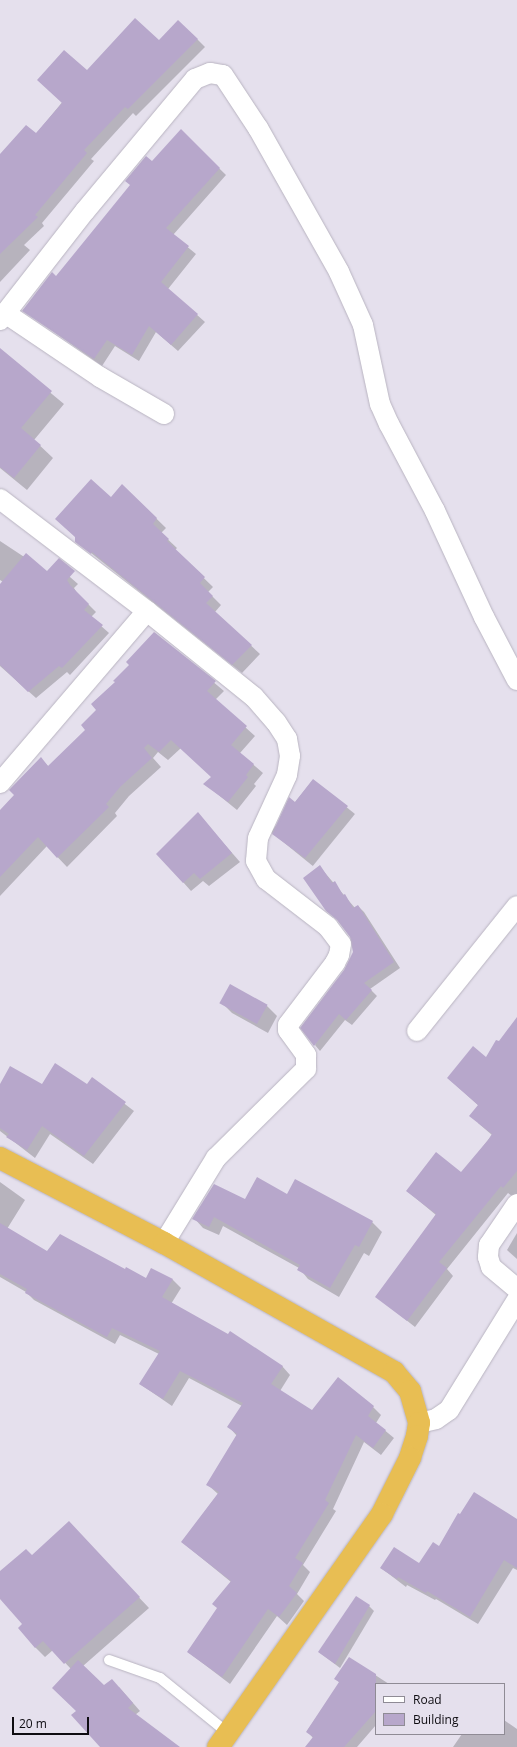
<!DOCTYPE html>
<style>
body{margin:0}
#map{position:relative;width:517px;height:1747px;overflow:hidden;background:#e5e0ed;font-family:"Open Sans",sans-serif}
div>[style]{position:absolute}
[style*='--x']{left:calc(var(--x)*1px);top:calc(var(--y)*1px);width:calc(var(--w)*1px);rotate:calc(var(--a)*1deg)}
.shadow>*{inset:0;background:#0003;transform-origin:0 0}
.building>*{inset:0;background:#b7a7cb;transform-origin:0 0}
.roads{filter:drop-shadow(0 0 1px #b9b4c1) drop-shadow(0 0 1px #b9b4c1)}
.service>*{height:10px;margin:-5px;padding:0 5px;transform-origin:5px;border-radius:5px;background:#fff}
.minor>*{height:20px;margin:-10px;padding:0 10px;transform-origin:10px;border-radius:10px;background:#fff}
.trunk>*{height:22px;margin:-11px;padding:0 11px;transform-origin:11px;border-radius:11px;background:#e8be53}
span{translate:-50% -50%;white-space:nowrap;text-align:center;line-height:1.15;-webkit-text-stroke:3px #e5e0ed;paint-order:stroke}
.legend{position:absolute;left:375px;top:1683px;width:130px;height:52px;box-sizing:border-box;background:#e5e0ed;border:1px solid #8f8b95;margin:0;padding:5px 7px;list-style:none;font-size:12px;color:#0e0c11}
.legend li{display:flex;align-items:center;gap:8px;height:20px}
.legend b{width:20px;border:1px solid #8f8b95}
.scale{position:absolute;left:12px;top:1717px;width:77px;height:18px;box-sizing:border-box;border:2px solid #0e0c11;border-top:0;padding-left:5px;font-size:12px;line-height:14px;white-space:nowrap;color:#0e0c11;-webkit-text-stroke:3px #e5e0ed;paint-order:stroke}
</style>
<div id="map">
<div class="shadow">
<div style="clip-path:polygon(197px 39px,205px 47px,136px 116px,133px 113px,91px 159px,94px 161px,42px 223px,44px 226px,24px 245px,30px 250px,0 282px,0 155px,36px 134px,87px 72px,159px 41px)"></div>
<div style="clip-path:polygon(181px 131px,226px 175px,173px 235px,196px 254px,168px 289px,205px 322px,178px 351px,156px 332px,139px 361px,115px 346px,102px 366px,23px 310px,56px 277px)"></div>
<div style="clip-path:polygon(0 351px,64px 404px,34px 440px,53px 458px,27px 490px,0 468px)"></div>
<div style="clip-path:polygon(122px 485px,166px 528px,161px 533px,177px 548px,175px 550px,213px 587px,208px 592px,221px 605px,215px 612px,260px 654px,242px 673px,76px 541px)"></div>
<div style="clip-path:polygon(0 541px,47px 572px,53px 566px,70px 577px,78px 584px,74px 588px,77px 593px,96px 612px,91px 617px,109px 633px,70px 675px,67px 672px,36px 698px,0 666px,0 604px,3px 582px,0 580px)"></div>
<div style="clip-path:polygon(155px 633px,224px 691px,215px 700px,255px 736px,240px 753px,263px 773px,254px 784px,256px 786px,237px 810px,205px 784px,213px 777px,181px 748px,168px 760px,158px 752px,153px 758px,161px 767px,129px 796px,115px 813px,117px 816px,67px 867px,47px 846px,0 896px,0 811px,15px 795px,10px 790px,41px 759px,49px 767px,87px 730px,117px 682px)"></div>
<div style="left:313px;top:780px;width:54px;height:67px;rotate:39deg"></div>
<div style="clip-path:polygon(198px 814px,240px 862px,209px 886px,203px 881px,191px 891px,158px 854px)"></div>
<div style="clip-path:polygon(320px 867px,355px 908px,358px 906px,364px 912px,400px 968px,370px 989px,377px 996px,352px 1025px,345px 1020px,320px 1051px,315px 1045px,355px 952px,351px 937px)"></div>
<div style="clip-path:polygon(222px 1003px,267px 1006px,277px 1016px,268px 1033px,232px 1013px)"></div>
<div style="clip-path:polygon(517px 1026px,517px 1200px,508px 1193px,447px 1269px,453px 1276px,415px 1327px,377px 1297px,436px 1215px,407px 1191px,462px 1173px,492px 1135px,478px 1123px,479px 1106px,448px 1078px,486px 1058px)"></div>
<div style="clip-path:polygon(92px 1079px,134px 1111px,93px 1164px,50px 1134px,35px 1158px,0 1131px,0 1086px,87px 1085px)"></div>
<div style="clip-path:polygon(0 1182px,25px 1200px,7px 1229px,47px 1252px,125px 1271px,146px 1279px,151px 1269px,173px 1280px,181px 1288px,171px 1304px,282px 1366px,290px 1375px,280px 1391px,312px 1412px,373px 1407px,381px 1415px,376px 1423px,394px 1438px,381px 1455px,364px 1442px,333px 1509px,336px 1511px,303px 1565px,310px 1572px,297px 1594px,304px 1601px,287px 1625px,277px 1616px,230px 1684px,188px 1652px,218px 1608px,231px 1582px,182px 1542px,218px 1494px,208px 1485px,237px 1436px,229px 1427px,242px 1406px,189px 1378px,172px 1406px,140px 1384px,159px 1354px,120px 1335px,115px 1344px,34px 1300px,26px 1292px,0 1277px)"></div>
<div style="clip-path:polygon(288px 1195px,372px 1222px,382px 1232px,369px 1256px,364px 1253px,339px 1297px,308px 1279px,299px 1268px,223px 1226px,219px 1235px,203px 1228px,194px 1218px,246px 1201px)"></div>
<div style="clip-path:polygon(517px 1233px,517px 1259px,507px 1250px)"></div>
<div style="clip-path:polygon(460px 1516px,517px 1520px,517px 1570px,513px 1568px,478px 1624px,436px 1599px,435px 1600px,407px 1585px,406px 1587px,381px 1568px,420px 1565px,440px 1547px)"></div>
<div style="clip-path:polygon(78px 1533px,149px 1608px,83px 1666px,104px 1687px,119px 1687px,140px 1711px,135px 1715px,178px 1747px,101px 1747px,77px 1711px,71px 1669px,53px 1650px,45px 1657px,35px 1647px,24px 1624px,0 1597px,0 1573px)"></div>
<div style="clip-path:polygon(369px 1606px,374px 1611px,340px 1668px,319px 1652px)"></div>
<div style="clip-path:polygon(349px 1658px,389px 1684px,376px 1684px,376px 1725px,357px 1747px,306px 1747px,313px 1738px,307px 1731px,340px 1683px,336px 1679px)"></div>
<div style="clip-path:polygon(504px 1720px,517px 1729px,517px 1747px,453px 1747px,462px 1734px,504px 1734px)"></div>
</div>
<div class="building">
<div style="clip-path:polygon(135px 18px,159px 40px,178px 20px,198px 39px,128px 109px,125px 107px,84px 150px,87px 153px,35px 215px,38px 217px,0 254px,0 154px,26px 125px,36px 133px,62px 103px,37px 80px,64px 50px,87px 70px)"></div>
<div style="clip-path:polygon(181px 129px,220px 168px,166px 228px,189px 246px,161px 282px,198px 314px,171px 345px,149px 326px,132px 355px,107px 340px,94px 359px,22px 311px,52px 272px,56px 276px,130px 185px,125px 181px,146px 156px,152px 161px)"></div>
<div style="clip-path:polygon(0 348px,52px 391px,21px 428px,41px 445px,14px 478px,0 467px)"></div>
<div style="clip-path:polygon(91px 479px,111px 497px,122px 484px,157px 518px,153px 524px,169px 539px,167px 541px,205px 577px,200px 583px,213px 596px,206px 603px,252px 645px,232px 665px,92px 552px,91px 554px,75px 542px,75px 537px,55px 519px)"></div>
<div style="clip-path:polygon(26px 553px,47px 571px,59px 558px,75px 571px,67px 580px,70px 585px,89px 604px,84px 610px,103px 625px,62px 668px,59px 666px,28px 692px,0 665px,0 584px)"></div>
<div style="clip-path:polygon(154px 632px,216px 681px,207px 691px,247px 726px,231px 745px,254px 764px,246px 775px,248px 777px,228px 802px,203px 784px,211px 777px,171px 740px,159px 752px,148px 744px,144px 748px,152px 758px,120px 787px,106px 804px,109px 807px,57px 858px,38px 837px,0 877px,0 810px,14px 795px,9px 790px,41px 757px,48px 766px,85px 730px,81px 725px,96px 710px,91px 704px,115px 682px,113px 681px,129px 665px,126px 662px)"></div>
<div style="clip-path:polygon(313px 779px,348px 806px,305px 858px,272px 834px,289px 797px,295px 802px)"></div>
<div style="clip-path:polygon(198px 812px,232px 853px,200px 879px,194px 873px,183px 883px,156px 854px)"></div>
<div style="clip-path:polygon(320px 865px,332px 883px,335px 881px,343px 895px,345px 894px,353px 908px,358px 905px,394px 962px,364px 983px,372px 990px,346px 1020px,339px 1014px,314px 1046px,300px 1028px,344px 970px,353px 952px,350px 937px,337px 920px,326px 911px,303px 878px)"></div>
<div style="left:230px;top:984px;width:43px;height:22px;rotate:29deg"></div>
<div style="clip-path:polygon(517px 1017px,517px 1171px,503px 1188px,501px 1186px,439px 1262px,447px 1268px,407px 1321px,375px 1297px,436px 1214px,406px 1191px,436px 1152px,461px 1172px,488px 1140px,492px 1134px,469px 1116px,478px 1105px,447px 1078px,473px 1046px,486px 1057px,496px 1040px,499px 1041px)"></div>
<div style="clip-path:polygon(55px 1063px,87px 1084px,92px 1077px,126px 1102px,84px 1156px,42px 1126px,27px 1150px,6px 1137px,9px 1134px,0 1128px,0 1084px,10px 1066px,42px 1084px)"></div>
<div style="clip-path:polygon(257px 1177px,287px 1194px,295px 1179px,373px 1221px,359px 1247px,355px 1245px,330px 1288px,297px 1270px,300px 1265px,214px 1217px,209px 1227px,192px 1219px,214px 1184px,245px 1199px)"></div>
<div style="clip-path:polygon(0 1223px,47px 1251px,60px 1234px,125px 1269px,126px 1267px,146px 1278px,151px 1268px,173px 1279px,162px 1297px,228px 1334px,230px 1331px,283px 1366px,271px 1384px,312px 1410px,338px 1377px,374px 1406px,368px 1416px,386px 1430px,373px 1448px,356px 1435px,325px 1500px,329px 1503px,295px 1558px,303px 1563px,289px 1586px,297px 1593px,279px 1617px,268px 1609px,222px 1677px,187px 1652px,217px 1608px,212px 1604px,231px 1581px,181px 1542px,219px 1492px,206px 1485px,237px 1434px,227px 1427px,243px 1403px,180px 1371px,163px 1399px,139px 1384px,160px 1351px,112px 1328px,107px 1337px,25px 1293px,27px 1289px,0 1274px)"></div>
<div style="clip-path:polygon(474px 1492px,517px 1519px,517px 1568px,504px 1560px,470px 1617px,427px 1591px,426px 1593px,398px 1577px,397px 1579px,380px 1568px,394px 1547px,419px 1563px,433px 1542px,439px 1546px,458px 1513px,460px 1514px)"></div>
<div style="clip-path:polygon(69px 1521px,140px 1597px,64px 1664px,43px 1641px,35px 1648px,18px 1628px,22px 1624px,0 1599px,0 1571px,26px 1549px,32px 1555px)"></div>
<div style="clip-path:polygon(356px 1596px,370px 1605px,335px 1664px,318px 1652px)"></div>
<div style="clip-path:polygon(349px 1657px,376px 1674px,376px 1711px,344px 1747px,305px 1747px,313px 1737px,306px 1732px,339px 1682px,334px 1679px)"></div>
<div style="clip-path:polygon(78px 1660px,104px 1685px,112px 1679px,133px 1703px,128px 1708px,180px 1747px,100px 1747px,71px 1715px,76px 1711px,52px 1688px)"></div>
</div>
<div class="roads">
<div class="service">
<div style="--x:109;--y:1660;--w:54;--a:19.4"></div>
<div style="--x:160;--y:1678;--w:87;--a:39"></div>
</div>
<div class="minor">
<div style="--x:5;--y:313;--w:115;--a:34"></div>
<div style="--x:100;--y:377;--w:74;--a:30"></div>
<div style="--x:0;--y:320;--w:138;--a:-52.1"></div>
<div style="--x:85;--y:211;--w:172;--a:-50.2"></div>
<div style="--x:195;--y:79;--w:16;--a:-22"></div>
<div style="--x:210;--y:73;--w:13;--a:9"></div>
<div style="--x:223;--y:75;--w:64;--a:56.6"></div>
<div style="--x:258;--y:128;--w:165;--a:60.6"></div>
<div style="--x:339;--y:272;--w:58;--a:65.6"></div>
<div style="--x:363;--y:325;--w:81;--a:77.9"></div>
<div style="--x:380;--y:404;--w:22;--a:66"></div>
<div style="--x:389;--y:424;--w:98;--a:62.1"></div>
<div style="--x:435;--y:511;--w:117;--a:65.2"></div>
<div style="--x:484;--y:617;--w:71;--a:62.4"></div>
<div style="--x:0;--y:499;--w:185;--a:37.3"></div>
<div style="--x:147;--y:611;--w:137;--a:38.8"></div>
<div style="--x:254;--y:697;--w:33;--a:49"></div>
<div style="--x:276;--y:722;--w:20;--a:57"></div>
<div style="--x:287;--y:739;--w:17;--a:80"></div>
<div style="--x:290;--y:756;--w:19;--a:99"></div>
<div style="--x:287;--y:775;--w:69;--a:114.7"></div>
<div style="--x:258;--y:838;--w:23;--a:95"></div>
<div style="--x:256;--y:861;--w:21;--a:61"></div>
<div style="--x:266;--y:879;--w:78;--a:37.7"></div>
<div style="--x:328;--y:927;--w:21;--a:53"></div>
<div style="--x:341;--y:944;--w:11;--a:100"></div>
<div style="--x:339;--y:955;--w:9;--a:117"></div>
<div style="--x:335;--y:963;--w:78;--a:127.2"></div>
<div style="--x:288;--y:1025;--w:5;--a:90"></div>
<div style="--x:288;--y:1030;--w:31;--a:54"></div>
<div style="--x:306;--y:1055;--w:14;--a:90"></div>
<div style="--x:306;--y:1069;--w:127;--a:135.3"></div>
<div style="--x:216;--y:1158;--w:100;--a:121.5"></div>
<div style="--x:0;--y:783;--w:226;--a:-49.5"></div>
<div style="--x:417;--y:1031;--w:160;--a:-51.3"></div>
<div style="--x:517;--y:1204;--w:50;--a:124.3"></div>
<div style="--x:489;--y:1245;--w:12;--a:95"></div>
<div style="--x:488;--y:1257;--w:10;--a:73"></div>
<div style="--x:491;--y:1267;--w:34;--a:40"></div>
<div style="--x:419;--y:1423;--w:17;--a:-13"></div>
<div style="--x:436;--y:1419;--w:16;--a:-35"></div>
<div style="--x:449;--y:1410;--w:129;--a:-58.3"></div>
</div>
<div class="trunk">
<div style="--x:0;--y:1158;--w:185;--a:27.4"></div>
<div style="--x:164;--y:1243;--w:264;--a:29.3"></div>
<div style="--x:394;--y:1372;--w:25;--a:50"></div>
<div style="--x:410;--y:1391;--w:33;--a:74"></div>
<div style="--x:419;--y:1423;--w:13;--a:99"></div>
<div style="--x:417;--y:1436;--w:23;--a:108"></div>
<div style="--x:410;--y:1458;--w:63;--a:116.6"></div>
<div style="--x:382;--y:1514;--w:285;--a:125.1"></div>
</div>
</div>
<ul class="legend">
<li><b style="height:5px;background:#fff"></b>Road</li>
<li><b style="height:11px;background:#b7a7cb"></b>Building</li>
</ul>
<div class="scale">20 m</div>
</div>
